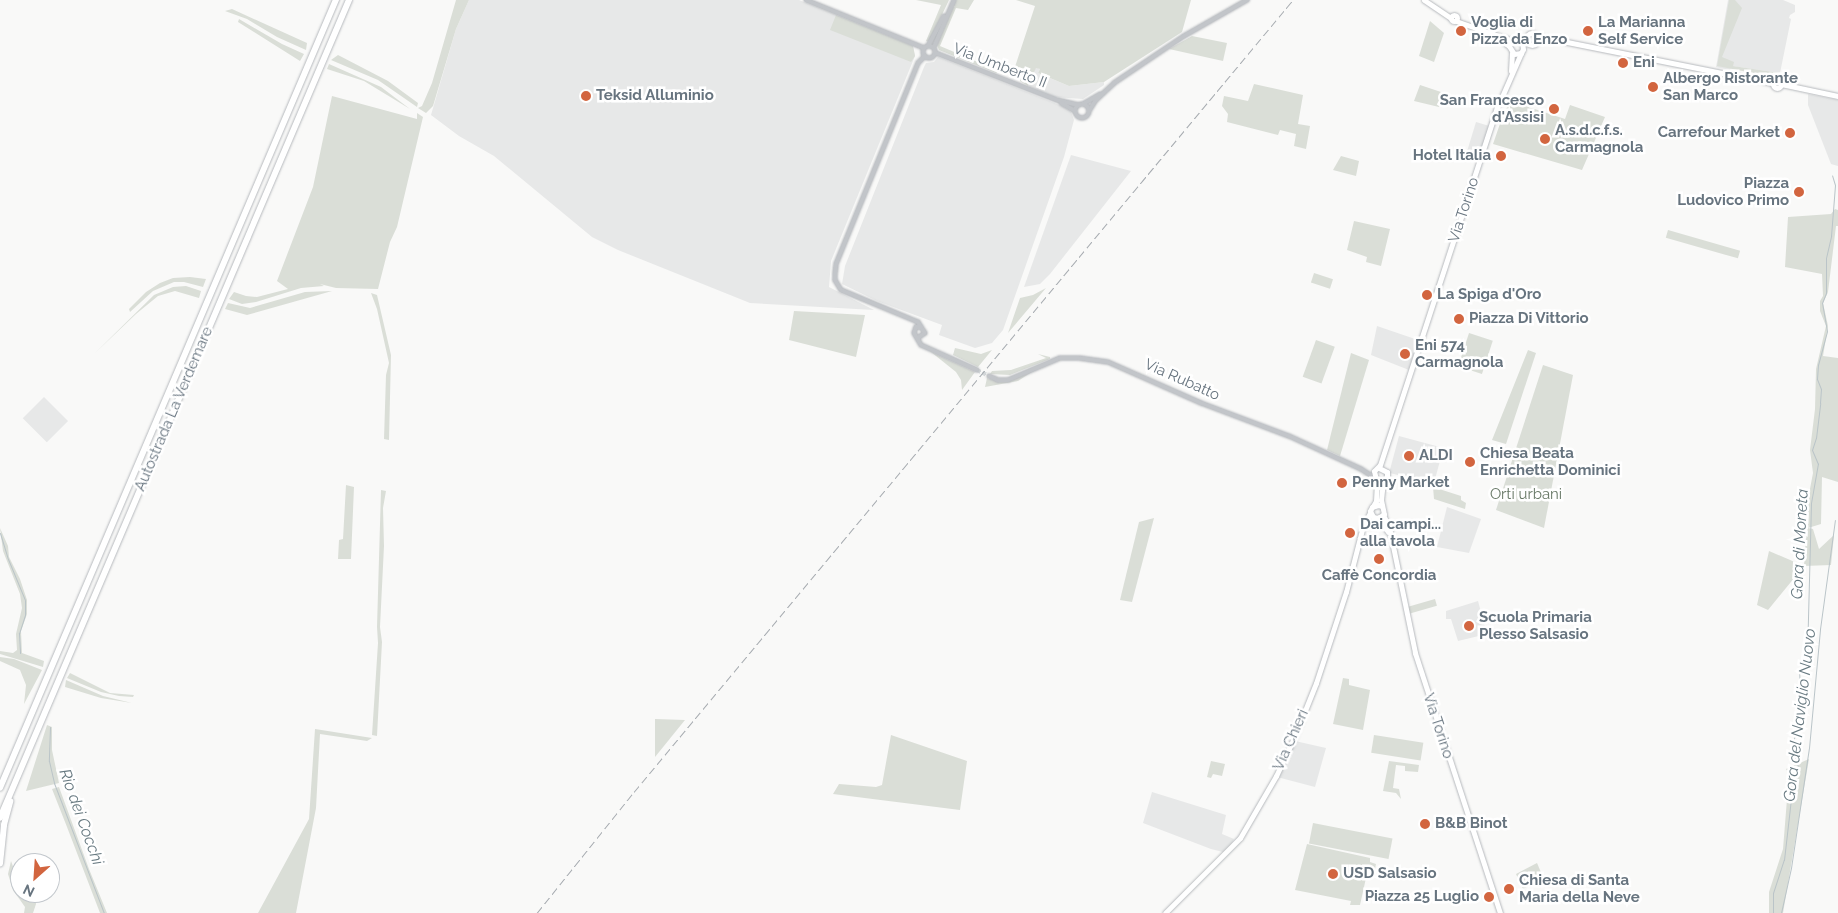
<!DOCTYPE html>
<meta charset="utf-8">
<style>
body{margin:0}
#map{position:relative;width:1838px;height:913px;overflow:hidden;background:#f9f9f8;font-family:Raleway,sans-serif}
div>[style]{position:absolute}
[style*='--x']{left:calc(var(--x)*1px);top:calc(var(--y)*1px);width:calc(var(--w)*1px);rotate:calc(var(--a)*1deg)}
.built>*{inset:0;background:#e7e8e8;transform-origin:0 0}
.green>*{inset:0;background:#daded7;transform-origin:0 0}
.stream>*{height:1px;margin:-0.5px;padding:0 0.5px;transform-origin:0.5px;border-radius:0.5px;background:#bac4c8}
.tertiary-tunnel>*{height:4px;margin-top:-2px;transform-origin:0;background:repeating-linear-gradient(90deg,#d4d8da 0 4px,transparent 0 6px)}
.roads{filter:drop-shadow(0 0 1px #b6b9bd) drop-shadow(0 0 1px #b6b9bd)}
.tertiary>*{height:4px;margin:-2px;padding:0 2px;transform-origin:2px;border-radius:2px;background:#c2c5c9}
.tertiary>.ring{margin:-2px;padding:0;box-sizing:content-box;background:none;border:4px solid #c2c5c9;border-radius:50%}
.primary>*{height:5px;margin:-2.5px;padding:0 2.5px;transform-origin:2.5px;border-radius:2.5px;background:#fff}
.primary>.ring{margin:-2.5px;padding:0;box-sizing:content-box;background:none;border:5px solid #fff;border-radius:50%}
.motorway>*{height:5.5px;margin:-2.75px;padding:0 2.75px;transform-origin:2.75px;border-radius:2.75px;background:#fff}
.rail>*{height:1px;margin-top:-0.5px;transform-origin:0;background:repeating-linear-gradient(90deg,#a4a9ae 0 8px,transparent 0 12px)}
.dots>*{width:14px;height:14px;translate:-50% -50%;box-sizing:border-box;border:2px solid #fff;border-radius:50%}
span{translate:-50% -50%;white-space:nowrap;text-align:center;line-height:1.15;-webkit-text-stroke:5px #fff;paint-order:stroke}
.poi-label{font-size:15px;color:#67747f;font-weight:700}
.left{translate:0 -50%;text-align:left}
.right{translate:-100% -50%;text-align:right}
.street-label{font-size:15px;color:#67747f}
.park-label{font-size:15px;color:#687866}
.water-label{font-size:16px;color:#677980;font-style:italic}
.north{position:absolute;left:10px;top:853px;width:50px;height:50px;box-sizing:border-box;background:#fff;border:1px solid #c2c7cc;border-radius:50%;rotate:206deg;font-size:14px;font-weight:700;line-height:20px;text-align:center;color:#67747f}
.north::after{content:'';display:block;margin:auto;width:18px;height:22px;background:#d2653f;clip-path:polygon(50% 0,100% 100%,50% 72%,0 100%)}
</style>
<div id="map">
<div class="built">
<div style="clip-path:polygon(469px 0,799px 0,913px 46px,915px 56px,831px 261px,829px 287px,874px 310px,750px 303px,618px 250px,592px 237px,494px 156px,459px 136px,431px 115px,456px 29px)"></div>
<div style="clip-path:polygon(1728px 0,1783px 0,1795px 5px,1795px 12px,1790px 15px,1789px 18px,1791px 19px,1780px 73px,1732px 66px,1730px 70px,1716px 67px)"></div>
<div style="clip-path:polygon(938px 57px,1062px 106px,1071px 112px,1074px 120px,1064px 157px,1003px 330px,992px 343px,975px 348px,939px 335px,942px 325px,877px 301px,842px 284px,845px 266px,924px 67px,926px 63px,934px 62px)"></div>
<div style="clip-path:polygon(1036px 67px,1040px 69px,1038px 73px,1069px 86px,1104px 82px,1104px 85px,1083px 99px,1054px 97px,1028px 86px)"></div>
<div style="clip-path:polygon(1808px 94px,1838px 100px,1838px 166px,1831px 164px,1808px 105px)"></div>
<div style="left:1476px;top:122px;width:14px;height:31px;rotate:17deg"></div>
<div style="clip-path:polygon(1071px 155px,1131px 171px,1050px 274px,1040px 284px,1024px 287px)"></div>
<div style="clip-path:polygon(1377px 326px,1418px 340px,1409px 370px,1371px 355px)"></div>
<div style="left:44px;top:397px;width:34px;height:30px;rotate:45deg"></div>
<div style="left:1399px;top:436px;width:46px;height:38px;rotate:15deg"></div>
<div style="clip-path:polygon(1447px 507px,1481px 519px,1469px 553px,1437px 547px)"></div>
<div style="clip-path:polygon(1478px 601px,1487px 634px,1458px 641px,1451px 619px,1446px 619px,1446px 611px)"></div>
<div style="clip-path:polygon(1295px 741px,1326px 748px,1315px 787px,1277px 777px)"></div>
<div style="clip-path:polygon(1152px 792px,1226px 815px,1222px 834px,1234px 839px,1229px 848px,1223px 852px,1211px 849px,1143px 823px)"></div>
</div>
<div class="green">
<div style="clip-path:polygon(456px 0,469px 0,456px 29px,433px 106px,426px 113px,418px 108px,422px 106px,432px 83px)"></div>
<div style="clip-path:polygon(916px 0,949px 0,929px 42px,926px 41px,941px 5px)"></div>
<div style="clip-path:polygon(956px 0,974px 0,968px 10px,956px 8px,940px 46px,999px 71px,996px 73px,939px 50px,937px 45px,953px 7px,955px 7px,953px 6px)"></div>
<div style="clip-path:polygon(1016px 0,1191px 0,1182px 32px,1104px 82px,1069px 86px,1038px 73px,1040px 69px,1036px 68px,1028px 86px,1012px 76px,1035px 6px)"></div>
<div style="clip-path:polygon(1729px 0,1735px 0,1742px 8px,1722px 57px,1734px 62px,1733px 66px,1780px 73px,1773px 77px,1717px 66px)"></div>
<div style="clip-path:polygon(232px 9px,307px 43px,306px 50px,277px 37px,247px 19px,225px 11px)"></div>
<div style="clip-path:polygon(836px 15px,913px 46px,915px 56px,911px 62px,830px 30px)"></div>
<div style="clip-path:polygon(239px 19px,282px 44px,304px 54px,300px 61px,238px 22px)"></div>
<div style="clip-path:polygon(1430px 21px,1444px 33px,1434px 62px,1419px 56px)"></div>
<div style="clip-path:polygon(1192px 36px,1227px 43px,1223px 61px,1169px 49px)"></div>
<div style="clip-path:polygon(338px 55px,388px 81px,418px 103px,417px 107px,378px 80px,331px 60px)"></div>
<div style="clip-path:polygon(329px 64px,381px 87px,410px 109px,364px 81px,327px 69px)"></div>
<div style="clip-path:polygon(1254px 84px,1303px 95px,1298px 124px,1310px 126px,1306px 149px,1294px 146px,1296px 134px,1280px 130px,1278px 135px,1227px 122px,1228px 114px,1222px 106px,1224px 96px,1248px 101px)"></div>
<div style="clip-path:polygon(1420px 85px,1444px 93px,1439px 107px,1414px 101px)"></div>
<div style="clip-path:polygon(332px 96px,417px 119px,417px 113px,423px 117px,397px 227px,390px 242px,378px 289px,336px 288px,320px 284px,324px 286px,301px 288px,256px 302px,242px 304px,229px 299px,234px 292px,246px 296px,257px 297px,288px 289px,277px 281px,313px 187px)"></div>
<div style="clip-path:polygon(1510px 101px,1565px 119px,1570px 105px,1605px 117px,1582px 170px,1493px 144px,1503px 115px)"></div>
<div style="clip-path:polygon(1341px 156px,1359px 161px,1356px 176px,1333px 170px)"></div>
<div style="clip-path:polygon(1835px 209px,1838px 210px,1838px 226px,1836px 226px,1828px 292px,1823px 303px,1828px 326px,1823px 356px,1838px 358px,1838px 482px,1822px 477px,1821px 524px,1808px 528px,1813px 529px,1819px 549px,1834px 535px,1831px 565px,1804px 566px,1768px 610px,1757px 605px,1769px 551px,1804px 566px,1809px 494px,1813px 473px,1810px 450px,1815px 409px,1816px 369px,1826px 326px,1820px 311px,1820px 301px,1823px 296px,1822px 274px,1785px 267px,1788px 217px,1831px 214px)"></div>
<div style="clip-path:polygon(1354px 221px,1390px 229px,1381px 266px,1366px 262px,1367px 257px,1347px 250px)"></div>
<div style="left:1668px;top:230px;width:75px;height:8px;rotate:16deg"></div>
<div style="left:1314px;top:273px;width:20px;height:10px;rotate:18deg"></div>
<div style="clip-path:polygon(190px 277px,206px 279px,203px 287px,184px 282px,174px 282px,153px 291px,130px 312px,129px 309px,146px 292px,160px 283px,173px 278px)"></div>
<div style="clip-path:polygon(186px 286px,201px 291px,199px 298px,175px 291px,158px 296px,136px 314px,94px 354px,154px 295px,173px 287px)"></div>
<div style="clip-path:polygon(1046px 288px,1008px 333px,1020px 298px,1033px 295px)"></div>
<div style="clip-path:polygon(332px 291px,247px 315px,225px 309px,228px 303px,250px 308px,305px 292px)"></div>
<div style="clip-path:polygon(371px 293px,377px 295px,391px 355px,389px 440px,384px 439px,386px 375px,389px 363px,377px 309px)"></div>
<div style="clip-path:polygon(794px 311px,865px 315px,856px 357px,789px 340px)"></div>
<div style="left:1469px;top:333px;width:25px;height:35px;rotate:18deg"></div>
<div style="left:1316px;top:340px;width:20px;height:39px;rotate:20deg"></div>
<div style="clip-path:polygon(955px 348px,981px 354px,992px 350px,978px 367px,953px 355px)"></div>
<div style="clip-path:polygon(1528px 350px,1536px 353px,1506px 444px,1492px 440px)"></div>
<div style="clip-path:polygon(931px 352px,975px 372px,962px 390px,961px 380px,956px 372px)"></div>
<div style="clip-path:polygon(1351px 353px,1369px 360px,1340px 456px,1327px 450px)"></div>
<div style="clip-path:polygon(1038px 354px,1050px 357px,1050px 359px,1010px 375px,990px 374px,992px 371px,1011px 370px,1046px 358px)"></div>
<div style="clip-path:polygon(1543px 365px,1573px 375px,1544px 528px,1496px 510px)"></div>
<div style="clip-path:polygon(1038px 368px,1018px 381px,985px 387px,987px 378px,1001px 382px)"></div>
<div style="clip-path:polygon(346px 485px,354px 487px,351px 559px,338px 559px,339px 540px,343px 539px)"></div>
<div style="clip-path:polygon(1433px 487px,1461px 496px,1461px 500px,1466px 503px,1465px 509px,1434px 499px)"></div>
<div style="clip-path:polygon(381px 490px,386px 491px,383px 508px,384px 546px,380px 627px,382px 642px,377px 736px,372px 735px,378px 643px,377px 627px)"></div>
<div style="clip-path:polygon(1154px 518px,1132px 602px,1120px 600px,1139px 522px)"></div>
<div style="clip-path:polygon(0 528px,8px 546px,9px 557px,20px 579px,27px 600px,27px 614px,21px 631px,22px 653px,44px 661px,43px 667px,0 654px,0 651px,13px 653px,17px 650px,16px 634px,22px 608px,20px 594px,3px 551px)"></div>
<div style="left:1435px;top:599px;width:7px;height:28px;rotate:74deg"></div>
<div style="clip-path:polygon(0 657px,14px 659px,42px 670px,24px 704px,26px 685px,20px 670px,0 661px)"></div>
<div style="clip-path:polygon(70px 673px,110px 693px,134px 695px,133px 697px,119px 696px,101px 692px,67px 678px)"></div>
<div style="clip-path:polygon(1343px 678px,1349px 679px,1349px 685px,1370px 690px,1363px 730px,1333px 724px)"></div>
<div style="clip-path:polygon(66px 680px,103px 696px,132px 703px,101px 698px,65px 687px)"></div>
<div style="clip-path:polygon(655px 719px,685px 720px,655px 757px)"></div>
<div style="clip-path:polygon(47px 725px,52px 727px,52px 750px,59px 783px,26px 791px)"></div>
<div style="clip-path:polygon(315px 729px,372px 738px,367px 741px,320px 734px,316px 808px,296px 913px,258px 913px,309px 819px)"></div>
<div style="clip-path:polygon(891px 735px,967px 761px,960px 810px,833px 794px,839px 784px,876px 787px,882px 785px)"></div>
<div style="left:1374px;top:735px;width:50px;height:18px;rotate:9deg"></div>
<div style="clip-path:polygon(1809px 759px,1783px 913px,1769px 913px,1769px 892px,1783px 849px,1789px 774px,1786px 769px)"></div>
<div style="clip-path:polygon(1211px 761px,1225px 764px,1222px 776px,1213px 774px,1211px 778px,1207px 777px)"></div>
<div style="clip-path:polygon(1389px 761px,1419px 765px,1418px 772px,1405px 771px,1405px 766px,1396px 765px,1393px 788px,1399px 789px,1401px 799px,1396px 793px,1383px 791px)"></div>
<div style="clip-path:polygon(59px 787px,89px 869px,107px 913px,100px 913px,67px 827px,52px 789px)"></div>
<div style="left:1313px;top:823px;width:81px;height:21px;rotate:11deg"></div>
<div style="clip-path:polygon(1307px 844px,1370px 858px,1370px 862px,1376px 864px,1373px 879px,1366px 878px,1360px 905px,1350px 905px,1351px 901px,1295px 890px)"></div>
<div style="clip-path:polygon(11px 861px,15px 872px,20px 871px,20px 893px,35px 893px,36px 904px,33px 913px,24px 913px,25px 907px,13px 890px,8px 874px)"></div>
<div style="clip-path:polygon(1537px 863px,1543px 877px,1523px 889px,1516px 874px)"></div>
</div>
<div class="stream">
<div style="--x:0;--y:533;--w:27;--a:73"></div>
<div style="--x:8;--y:559;--w:44;--a:67.5"></div>
<div style="--x:25;--y:600;--w:15;--a:90"></div>
<div style="--x:25;--y:615;--w:19;--a:108"></div>
<div style="--x:19;--y:633;--w:20;--a:87"></div>
<div style="--x:50;--y:727;--w:34;--a:92"></div>
<div style="--x:49;--y:761;--w:23;--a:77"></div>
<div style="--x:54;--y:783;--w:139;--a:69"></div>
<div style="--x:1773;--y:913;--w:20;--a:-90"></div>
<div style="--x:1773;--y:893;--w:35;--a:-72"></div>
<div style="--x:1784;--y:860;--w:70;--a:-83.5"></div>
<div style="--x:1792;--y:790;--w:24;--a:-75"></div>
<div style="--x:1798;--y:767;--w:18;--a:-109"></div>
<div style="--x:1792;--y:750;--w:7;--a:-90"></div>
<div style="--x:1792;--y:743;--w:15;--a:-67"></div>
<div style="--x:1798;--y:729;--w:25;--a:-95"></div>
<div style="--x:1796;--y:704;--w:10;--a:-66"></div>
<div style="--x:1800;--y:695;--w:23;--a:-92"></div>
<div style="--x:1799;--y:672;--w:12;--a:-55"></div>
<div style="--x:1806;--y:662;--w:6;--a:-81"></div>
<div style="--x:1807;--y:656;--w:153;--a:-88.5"></div>
<div style="--x:1811;--y:503;--w:40;--a:-80"></div>
<div style="--x:1818;--y:464;--w:15;--a:-113"></div>
<div style="--x:1812;--y:450;--w:13;--a:-72"></div>
<div style="--x:1816;--y:438;--w:35;--a:-83"></div>
<div style="--x:1820;--y:403;--w:14;--a:-86"></div>
<div style="--x:1821;--y:389;--w:11;--a:-112"></div>
<div style="--x:1817;--y:379;--w:14;--a:-86"></div>
<div style="--x:1818;--y:365;--w:35;--a:-75"></div>
<div style="--x:1827;--y:331;--w:28;--a:-100"></div>
<div style="--x:1822;--y:303;--w:11;--a:-68"></div>
<div style="--x:1826;--y:293;--w:35;--a:-90"></div>
<div style="--x:1826;--y:258;--w:23;--a:-77"></div>
<div style="--x:1831;--y:236;--w:51;--a:-85.5"></div>
<div style="--x:1835;--y:185;--w:10;--a:-107"></div>
<div style="--x:1781;--y:913;--w:46;--a:-77.5"></div>
<div style="--x:1791;--y:868;--w:121;--a:-81.5"></div>
<div style="--x:1809;--y:748;--w:120;--a:-84.7"></div>
<div style="--x:1820;--y:629;--w:110;--a:-82.2"></div>
</div>
<div class="tertiary-tunnel">
<div style="--x:977;--y:370;--w:13;--a:27"></div>
</div>
<div class="roads">
<div class="tertiary">
<div style="--x:806;--y:0;--w:127;--a:22.1"></div>
<div class="ring" style="left:923px;top:46px;width:8px;height:8px"></div>
<div style="--x:928;--y:46;--w:34;--a:-62"></div>
<div style="--x:934;--y:47;--w:51;--a:-66.9"></div>
<div style="--x:936;--y:53;--w:130;--a:21.2"></div>
<div style="--x:1057;--y:100;--w:22;--a:13"></div>
<div style="--x:1061;--y:103;--w:16;--a:30"></div>
<div class="ring" style="left:1075px;top:104px;width:10px;height:10px"></div>
<div style="--x:1083;--y:104;--w:20;--a:-30"></div>
<div style="--x:1089;--y:111;--w:13;--a:-58"></div>
<div style="--x:1096;--y:100;--w:25;--a:-43"></div>
<div style="--x:1114;--y:83;--w:84;--a:-33.9"></div>
<div style="--x:1184;--y:36;--w:73;--a:-29.7"></div>
<div style="--x:921;--y:327;--w:6;--a:-121"></div>
<div style="--x:918;--y:322;--w:83;--a:-157.4"></div>
<div style="--x:841;--y:290;--w:12;--a:-121"></div>
<div style="--x:835;--y:280;--w:6;--a:-90"></div>
<div style="--x:835;--y:274;--w:10;--a:-84"></div>
<div style="--x:836;--y:264;--w:217;--a:-67.8"></div>
<div style="--x:918;--y:63;--w:10;--a:-45"></div>
<div style="--x:919;--y:337;--w:7;--a:-34"></div>
<div style="--x:925;--y:333;--w:7;--a:-124"></div>
<div style="--x:921;--y:327;--w:5;--a:180"></div>
<div style="--x:916;--y:327;--w:6;--a:108"></div>
<div style="--x:914;--y:333;--w:14;--a:60"></div>
<div style="--x:921;--y:345;--w:61;--a:24.1"></div>
<div style="--x:989;--y:376;--w:10;--a:24"></div>
<div style="--x:998;--y:380;--w:10;--a:0"></div>
<div style="--x:1008;--y:380;--w:56;--a:-22.9"></div>
<div style="--x:1060;--y:358;--w:19;--a:0"></div>
<div style="--x:1079;--y:358;--w:29;--a:8"></div>
<div style="--x:1108;--y:362;--w:102;--a:23.8"></div>
<div style="--x:1201;--y:403;--w:94;--a:20.6"></div>
<div style="--x:1289;--y:436;--w:79;--a:24.6"></div>
<div style="--x:1361;--y:469;--w:17;--a:33"></div>
</div>
<div class="primary">
<div style="--x:1424;--y:0;--w:32;--a:34"></div>
<div class="ring" style="left:1451px;top:15px;width:1px;height:1px"></div>
<div style="--x:1456;--y:21;--w:60;--a:19.3"></div>
<div class="ring" style="left:1526px;top:33px;width:7px;height:7px"></div>
<div style="--x:1493;--y:34;--w:20;--a:37"></div>
<div style="--x:1509;--y:46;--w:9;--a:58"></div>
<div style="--x:1514;--y:54;--w:7;--a:-8"></div>
<div style="--x:1521;--y:53;--w:4;--a:-63"></div>
<div style="--x:1523;--y:49;--w:7;--a:-98"></div>
<div style="--x:1522;--y:42;--w:5;--a:-158"></div>
<div style="--x:1517;--y:40;--w:6;--a:162"></div>
<div style="--x:1511;--y:42;--w:4;--a:117"></div>
<div style="--x:1537;--y:36;--w:241;--a:11.3"></div>
<div style="--x:1511;--y:71;--w:18;--a:-87"></div>
<div class="ring" style="left:1773px;top:80px;width:3px;height:3px"></div>
<div style="--x:1781;--y:84;--w:58;--a:11.9"></div>
<div style="--x:1379;--y:468;--w:9;--a:27"></div>
<div style="--x:1387;--y:472;--w:5;--a:90"></div>
<div style="--x:1387;--y:477;--w:6;--a:135"></div>
<div style="--x:1383;--y:481;--w:7;--a:-164"></div>
<div style="--x:1376;--y:479;--w:8;--a:-104"></div>
<div style="--x:1374;--y:471;--w:8;--a:-45"></div>
<div style="--x:1380;--y:465;--w:376;--a:-71.9"></div>
<div style="--x:1497;--y:108;--w:60;--a:-66.4"></div>
<div style="--x:1373;--y:506;--w:6;--a:-59"></div>
<div style="--x:1376;--y:501;--w:21;--a:-87"></div>
<div style="--x:1382;--y:506;--w:4;--a:-166"></div>
<div style="--x:1378;--y:505;--w:6;--a:162"></div>
<div style="--x:1372;--y:507;--w:4;--a:117"></div>
<div style="--x:1370;--y:511;--w:7;--a:63"></div>
<div style="--x:1373;--y:517;--w:5;--a:11"></div>
<div style="--x:1378;--y:518;--w:7;--a:-34"></div>
<div style="--x:1384;--y:514;--w:14;--a:-102"></div>
<div style="--x:1381;--y:500;--w:19;--a:-84"></div>
<div style="--x:1383;--y:515;--w:13;--a:63"></div>
<div style="--x:1389;--y:527;--w:129;--a:78.3"></div>
<div style="--x:1415;--y:653;--w:274;--a:71.9"></div>
<div style="--x:1378;--y:518;--w:17;--a:54"></div>
<div style="--x:1165;--y:913;--w:106;--a:-45"></div>
<div style="--x:1240;--y:838;--w:72;--a:-59.9"></div>
<div style="--x:1276;--y:776;--w:42;--a:-64.7"></div>
<div style="--x:1294;--y:738;--w:59;--a:-68.2"></div>
<div style="--x:1316;--y:683;--w:96;--a:-71.8"></div>
<div style="--x:1346;--y:592;--w:68;--a:-75.6"></div>
<div style="--x:1363;--y:526;--w:15;--a:-62"></div>
</div>
<div class="motorway">
<div style="--x:0;--y:788;--w:857;--a:-66.91"></div>
<div style="--x:0;--y:818;--w:889;--a:-66.89"></div>
<div style="--x:0;--y:864;--w:39;--a:-84"></div>
<div style="--x:4;--y:825;--w:24;--a:-75"></div>
</div>
</div>
<div class="rail">
<div style="--x:537;--y:913;--w:155;--a:-51.3"></div>
<div style="--x:634;--y:792;--w:1030;--a:-50.24"></div>
</div>
<div class="dots">
<div style="left:1461px;top:31px;background:#d2653f"></div>
<div style="left:1588px;top:31px;background:#d2653f"></div>
<div style="left:1623px;top:63px;background:#d2653f"></div>
<div style="left:1653px;top:87px;background:#d2653f"></div>
<div style="left:586px;top:96px;background:#d2653f"></div>
<div style="left:1554px;top:109px;background:#d2653f"></div>
<div style="left:1790px;top:133px;background:#d2653f"></div>
<div style="left:1545px;top:139px;background:#d2653f"></div>
<div style="left:1501px;top:156px;background:#d2653f"></div>
<div style="left:1799px;top:192px;background:#d2653f"></div>
<div style="left:1427px;top:295px;background:#d2653f"></div>
<div style="left:1459px;top:319px;background:#d2653f"></div>
<div style="left:1405px;top:354px;background:#d2653f"></div>
<div style="left:1409px;top:456px;background:#d2653f"></div>
<div style="left:1470px;top:462px;background:#d2653f"></div>
<div style="left:1342px;top:483px;background:#d2653f"></div>
<div style="left:1350px;top:533px;background:#d2653f"></div>
<div style="left:1379px;top:559px;background:#d2653f"></div>
<div style="left:1469px;top:626px;background:#d2653f"></div>
<div style="left:1425px;top:824px;background:#d2653f"></div>
<div style="left:1333px;top:874px;background:#d2653f"></div>
<div style="left:1509px;top:889px;background:#d2653f"></div>
<div style="left:1489px;top:897px;background:#d2653f"></div>
</div>
<div class="poi-label">
<span class="left" style="left:1471px;top:31px">Voglia di<br>Pizza da Enzo</span>
<span class="left" style="left:1598px;top:31px">La Marianna<br>Self Service</span>
<span class="left" style="left:1633px;top:63px">Eni</span>
<span class="left" style="left:1663px;top:87px">Albergo Ristorante<br>San Marco</span>
<span class="left" style="left:596px;top:96px">Teksid Alluminio</span>
<span class="right" style="left:1544px;top:109px">San Francesco<br>d'Assisi</span>
<span class="left" style="left:1555px;top:139px">A.s.d.c.f.s.<br>Carmagnola</span>
<span class="right" style="left:1780px;top:133px">Carrefour Market</span>
<span class="right" style="left:1491px;top:156px">Hotel Italia</span>
<span class="right" style="left:1789px;top:192px">Piazza<br>Ludovico Primo</span>
<span class="left" style="left:1437px;top:295px">La Spiga d'Oro</span>
<span class="left" style="left:1469px;top:319px">Piazza Di Vittorio</span>
<span class="left" style="left:1415px;top:354px">Eni 574<br>Carmagnola</span>
<span class="left" style="left:1480px;top:462px">Chiesa Beata<br>Enrichetta Dominici</span>
<span class="left" style="left:1419px;top:456px">ALDI</span>
<span class="left" style="left:1352px;top:483px">Penny Market</span>
<span class="left" style="left:1360px;top:533px">Dai campi...<br>alla tavola</span>
<span style="left:1379px;top:576px">Caffè Concordia</span>
<span class="left" style="left:1479px;top:626px">Scuola Primaria<br>Plesso Salsasio</span>
<span class="left" style="left:1435px;top:824px">B&amp;B Binot</span>
<span class="left" style="left:1343px;top:874px">USD Salsasio</span>
<span class="left" style="left:1519px;top:889px">Chiesa di Santa<br>Maria della Neve</span>
<span class="right" style="left:1479px;top:897px">Piazza 25 Luglio</span>
</div>
<div class="street-label">
<span style="left:1000px;top:66px;rotate:21deg">Via Umberto II</span>
<span style="left:1464px;top:210px;rotate:-72deg">Via Torino</span>
<span style="left:1182px;top:380px;rotate:24deg">Via Rubatto</span>
<span style="left:174px;top:409px;rotate:-67deg">Autostrada La Verdemare</span>
<span style="left:1438px;top:726px;rotate:72deg">Via Torino</span>
<span style="left:1291px;top:740px;rotate:-66deg">Via Chieri</span>
</div>
<div class="park-label">
<span style="left:1526px;top:495px">Orti urbani</span>
</div>
<div class="water-label">
<span style="left:1800px;top:544px;rotate:-87deg">Gora di Moneta</span>
<span style="left:1800px;top:715px;rotate:-83deg">Gora del Naviglio Nuovo</span>
<span style="left:81px;top:817px;rotate:70deg">Rio dei Cocchi</span>
</div>
<div class="north">N</div>
</div>
